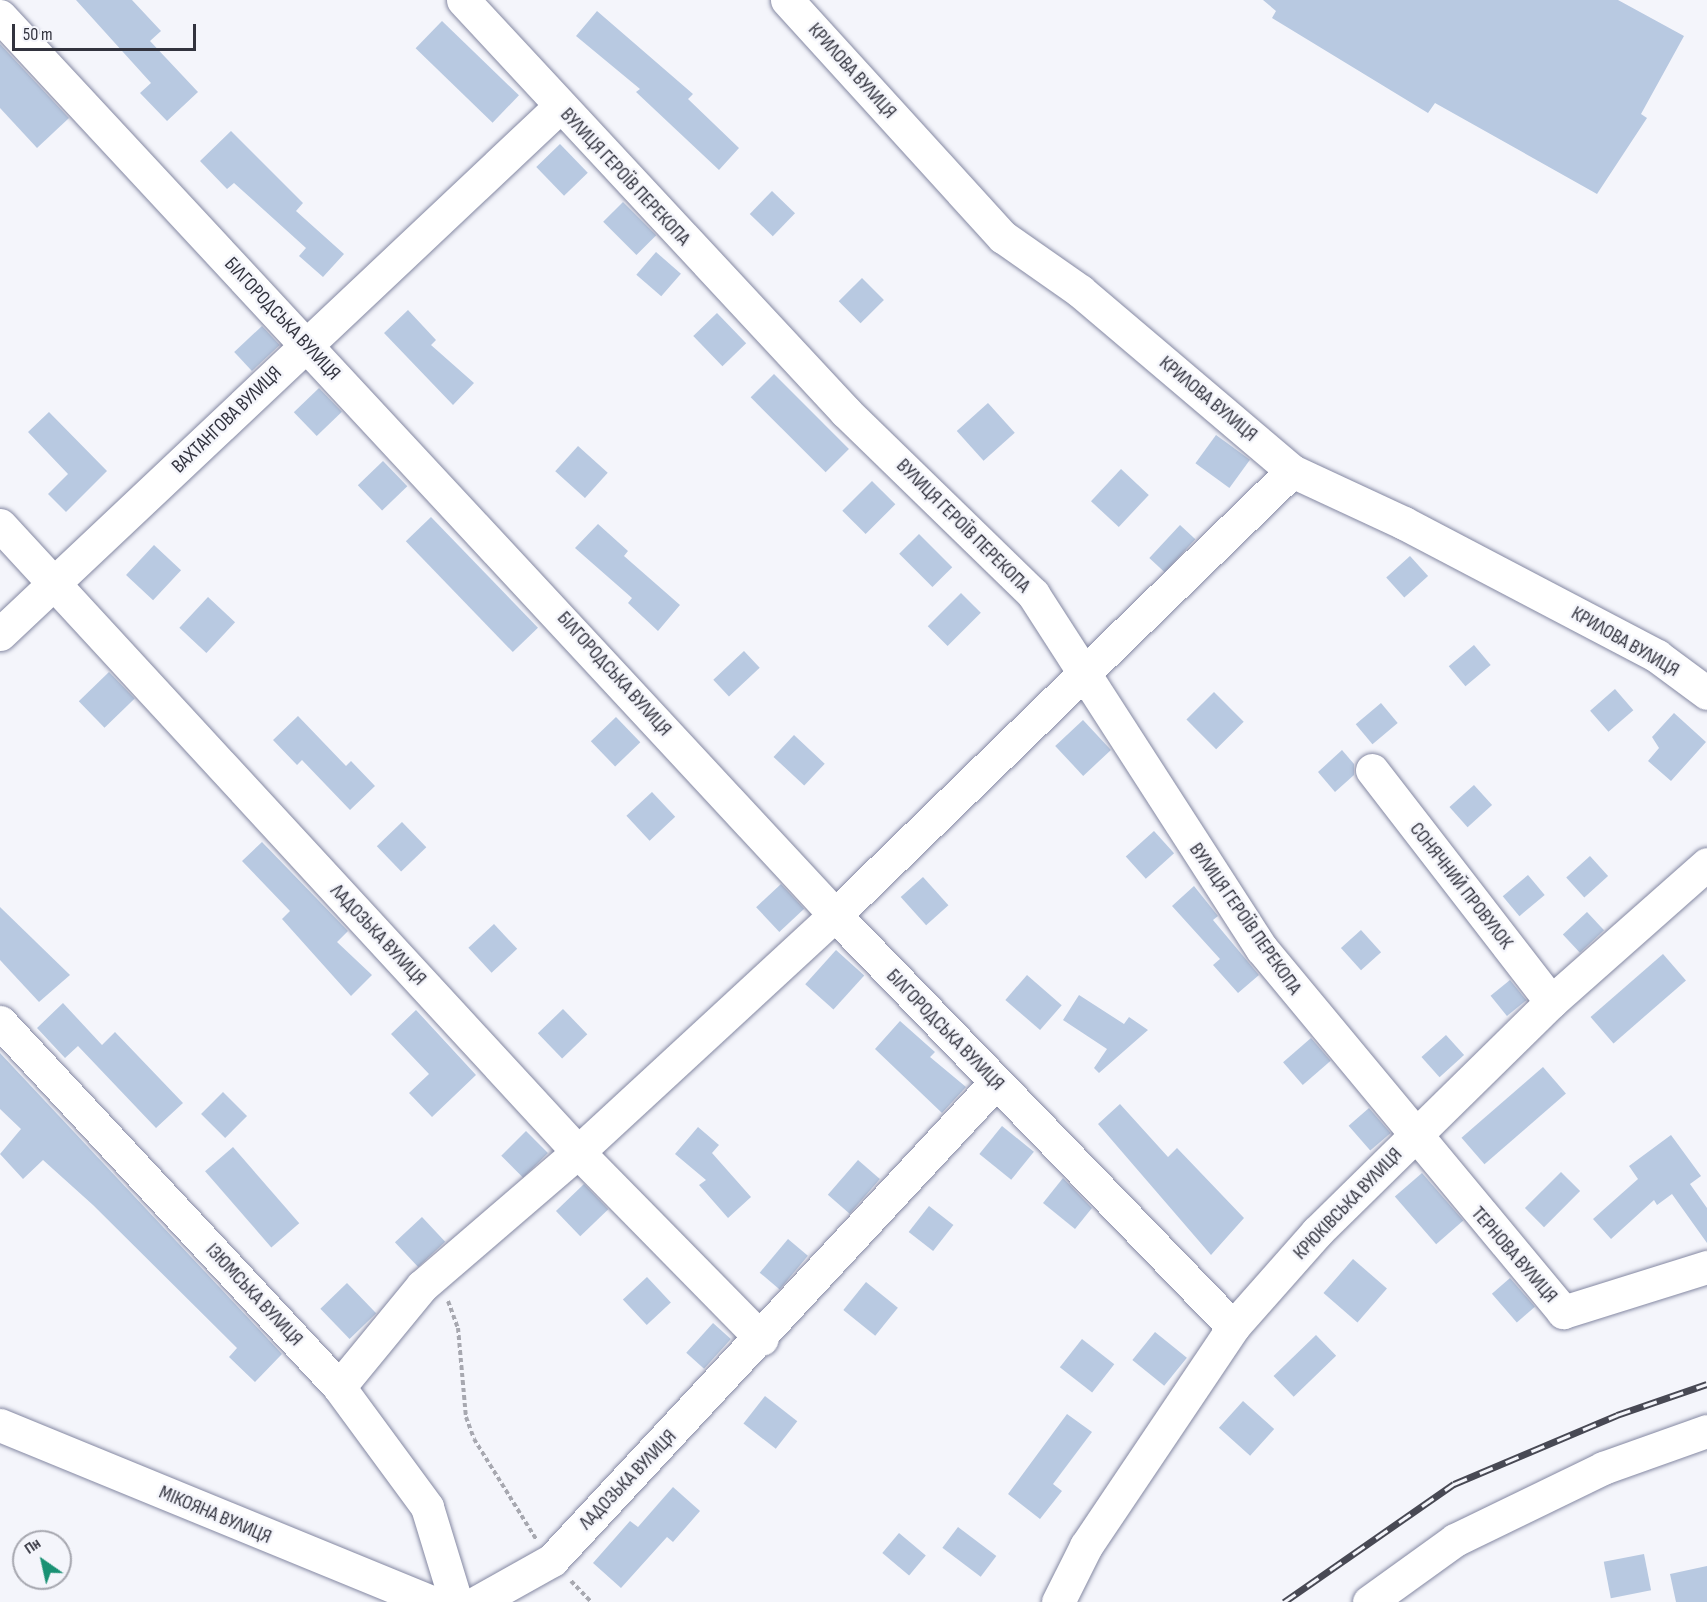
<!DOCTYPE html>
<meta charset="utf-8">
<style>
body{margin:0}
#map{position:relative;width:1707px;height:1602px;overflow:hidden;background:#f4f5fb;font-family:"Sofia Sans Condensed",sans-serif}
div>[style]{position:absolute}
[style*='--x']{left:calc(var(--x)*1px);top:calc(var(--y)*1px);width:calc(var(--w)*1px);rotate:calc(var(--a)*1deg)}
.building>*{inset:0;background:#b8c9e1;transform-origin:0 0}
.path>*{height:4px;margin-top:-2px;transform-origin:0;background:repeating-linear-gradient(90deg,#a7a8b0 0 4.5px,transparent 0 7.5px)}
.roads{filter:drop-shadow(0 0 2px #8488a2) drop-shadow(0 0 2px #8488a2)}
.minor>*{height:33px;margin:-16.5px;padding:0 16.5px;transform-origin:16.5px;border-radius:16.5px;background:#fff}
.rail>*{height:7px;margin-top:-3.5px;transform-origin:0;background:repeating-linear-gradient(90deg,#f4f5fb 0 14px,#484954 0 28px);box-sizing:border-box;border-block:2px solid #484954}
span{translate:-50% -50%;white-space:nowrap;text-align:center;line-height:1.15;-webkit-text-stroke:5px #f4f5fb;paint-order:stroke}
.street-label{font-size:20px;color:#32333e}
.north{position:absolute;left:12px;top:1530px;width:60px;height:60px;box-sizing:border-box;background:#f4f5fb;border:2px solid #a6a7af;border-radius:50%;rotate:326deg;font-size:16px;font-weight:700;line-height:24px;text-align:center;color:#32333e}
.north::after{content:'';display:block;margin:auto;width:21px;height:27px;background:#1a9174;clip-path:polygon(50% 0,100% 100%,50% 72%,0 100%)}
.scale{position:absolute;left:12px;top:24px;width:184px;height:27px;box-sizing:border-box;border:3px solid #32333e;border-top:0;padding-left:8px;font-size:18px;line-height:21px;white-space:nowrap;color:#32333e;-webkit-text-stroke:4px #f4f5fb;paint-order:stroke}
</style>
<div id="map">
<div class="building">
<div style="clip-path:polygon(76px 0,132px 0,161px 31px,150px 41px,198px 92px,167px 121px,140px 93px,151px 83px)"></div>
<div style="clip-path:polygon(1263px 0,1618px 0,1684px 36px,1641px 114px,1647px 118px,1597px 194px,1435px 103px,1428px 113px,1272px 18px,1276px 11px)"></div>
<div style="clip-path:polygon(597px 11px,693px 94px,688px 99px,739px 148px,719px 170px,636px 92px,640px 89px,576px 36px)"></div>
<div style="left:442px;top:21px;width:107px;height:38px;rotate:44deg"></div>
<div style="clip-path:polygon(0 44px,69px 118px,37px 148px,0 108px)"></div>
<div style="clip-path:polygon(231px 131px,303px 203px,296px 211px,344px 254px,323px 277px,299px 256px,306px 248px,234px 183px,227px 189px,200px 161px)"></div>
<div style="left:560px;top:144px;width:40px;height:33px;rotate:46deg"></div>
<div style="left:772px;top:191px;width:32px;height:32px;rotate:44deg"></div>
<div style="left:623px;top:202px;width:47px;height:28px;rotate:45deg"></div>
<div style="left:656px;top:252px;width:33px;height:30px;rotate:41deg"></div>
<div style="left:862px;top:278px;width:31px;height:33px;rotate:45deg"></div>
<div style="clip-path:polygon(408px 310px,436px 340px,431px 345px,474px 383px,453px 405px,384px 333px)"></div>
<div style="left:717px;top:313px;width:42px;height:33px;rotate:46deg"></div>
<div style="left:262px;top:326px;width:26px;height:38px;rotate:47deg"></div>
<div style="left:774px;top:374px;width:106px;height:33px;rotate:45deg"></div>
<div style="left:319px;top:388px;width:33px;height:35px;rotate:46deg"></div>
<div style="left:988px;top:403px;width:40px;height:42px;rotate:48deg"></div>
<div style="clip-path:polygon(49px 412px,107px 471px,66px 512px,48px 494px,68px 474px,28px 432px)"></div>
<div style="left:1216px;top:435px;width:42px;height:35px;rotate:36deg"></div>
<div style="left:578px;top:446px;width:40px;height:34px;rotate:42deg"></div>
<div style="left:383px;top:461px;width:35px;height:35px;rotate:46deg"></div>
<div style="left:1121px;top:469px;width:38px;height:44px;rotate:43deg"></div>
<div style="left:872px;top:481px;width:33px;height:42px;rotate:45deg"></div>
<div style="left:431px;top:517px;width:154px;height:35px;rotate:46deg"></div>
<div style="clip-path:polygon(598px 524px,628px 551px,624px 556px,680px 605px,658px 631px,628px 603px,632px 598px,575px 548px)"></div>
<div style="left:1180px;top:525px;width:21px;height:45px;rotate:43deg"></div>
<div style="left:919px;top:534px;width:47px;height:28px;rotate:45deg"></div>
<div style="left:154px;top:545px;width:37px;height:41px;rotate:43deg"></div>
<div style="left:1410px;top:556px;width:27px;height:32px;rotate:48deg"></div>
<div style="left:961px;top:593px;width:28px;height:47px;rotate:45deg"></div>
<div style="left:208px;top:597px;width:37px;height:42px;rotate:43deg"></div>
<div style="left:1474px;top:645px;width:26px;height:33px;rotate:50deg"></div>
<div style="left:744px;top:651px;width:23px;height:42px;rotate:47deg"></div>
<div style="left:109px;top:672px;width:37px;height:42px;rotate:46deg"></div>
<div style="left:1615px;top:689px;width:28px;height:33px;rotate:49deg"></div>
<div style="left:1214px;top:692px;width:42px;height:39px;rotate:45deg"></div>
<div style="left:1381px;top:703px;width:26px;height:33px;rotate:50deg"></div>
<div style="clip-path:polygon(1674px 713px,1706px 742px,1671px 781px,1648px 761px,1659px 748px,1652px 737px)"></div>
<div style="clip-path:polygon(298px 716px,346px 766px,351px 761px,375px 786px,350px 810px,302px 760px,297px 765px,273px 740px)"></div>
<div style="left:616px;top:717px;width:35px;height:35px;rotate:46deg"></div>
<div style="left:1083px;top:720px;width:41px;height:38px;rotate:47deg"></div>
<div style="left:794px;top:735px;width:42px;height:30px;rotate:43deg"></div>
<div style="clip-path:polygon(1342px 750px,1354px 764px,1354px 775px,1335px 792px,1318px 772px)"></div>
<div style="left:1474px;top:785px;width:27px;height:33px;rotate:48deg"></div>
<div style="left:652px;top:792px;width:34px;height:35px;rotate:47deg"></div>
<div style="left:402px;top:822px;width:35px;height:35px;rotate:46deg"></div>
<div style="left:1154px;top:831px;width:30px;height:38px;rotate:48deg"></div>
<div style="clip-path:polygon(262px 842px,348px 931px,337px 942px,372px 975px,351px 996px,282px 919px,290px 911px,242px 861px)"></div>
<div style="left:1590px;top:856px;width:27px;height:32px;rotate:48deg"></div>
<div style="left:1528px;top:875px;width:26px;height:33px;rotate:50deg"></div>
<div style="left:923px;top:877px;width:38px;height:30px;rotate:48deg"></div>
<div style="left:781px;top:884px;width:34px;height:34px;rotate:47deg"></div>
<div style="clip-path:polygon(1194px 886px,1218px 916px,1213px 920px,1259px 975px,1238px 993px,1213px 965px,1220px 959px,1172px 906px)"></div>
<div style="clip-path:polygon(0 907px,70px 975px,39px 1002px,0 960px)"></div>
<div style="left:1587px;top:912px;width:25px;height:33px;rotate:47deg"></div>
<div style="left:494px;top:924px;width:34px;height:35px;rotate:47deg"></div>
<div style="left:1361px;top:930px;width:30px;height:27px;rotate:48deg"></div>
<div style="left:836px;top:950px;width:38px;height:46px;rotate:42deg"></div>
<div style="left:1663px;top:954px;width:35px;height:96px;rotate:49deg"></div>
<div style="left:1027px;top:975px;width:46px;height:33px;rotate:41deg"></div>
<div style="left:1510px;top:980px;width:26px;height:25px;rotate:51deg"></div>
<div style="clip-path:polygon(1079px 995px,1124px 1024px,1129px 1017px,1148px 1030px,1099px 1073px,1094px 1068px,1107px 1049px,1063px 1020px)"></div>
<div style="clip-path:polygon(63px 1003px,102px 1045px,115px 1032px,183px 1103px,156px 1128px,78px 1046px,65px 1058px,37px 1028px)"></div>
<div style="left:563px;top:1009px;width:35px;height:35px;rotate:46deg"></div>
<div style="clip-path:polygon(416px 1010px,476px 1075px,432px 1117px,409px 1093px,429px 1074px,391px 1034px)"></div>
<div style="clip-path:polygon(900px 1021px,935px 1052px,930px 1057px,966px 1087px,942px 1113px,875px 1049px)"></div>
<div style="left:1446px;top:1035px;width:27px;height:33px;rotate:48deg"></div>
<div style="left:1311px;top:1038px;width:30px;height:37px;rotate:49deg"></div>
<div style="clip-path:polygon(0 1053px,282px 1354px,255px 1382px,229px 1357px,237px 1348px,93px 1205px,43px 1160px,23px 1179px,0 1154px,21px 1129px,0 1109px)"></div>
<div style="left:1543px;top:1067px;width:35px;height:108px;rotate:49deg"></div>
<div style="left:223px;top:1092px;width:34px;height:31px;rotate:45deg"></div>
<div style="clip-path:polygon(1120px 1104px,1168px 1157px,1177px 1148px,1244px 1218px,1211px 1255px,1098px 1124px)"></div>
<div style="left:1369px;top:1108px;width:33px;height:27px;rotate:49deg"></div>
<div style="left:1002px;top:1126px;width:41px;height:36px;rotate:39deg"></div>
<div style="clip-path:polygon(698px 1127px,719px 1145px,712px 1153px,751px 1197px,728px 1218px,699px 1185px,706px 1180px,675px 1154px)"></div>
<div style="left:526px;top:1131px;width:31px;height:35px;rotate:45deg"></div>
<div style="clip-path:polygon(1671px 1135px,1701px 1176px,1690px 1184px,1707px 1208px,1707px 1243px,1672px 1194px,1657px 1205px,1654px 1200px,1611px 1239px,1593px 1219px,1638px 1179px,1629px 1166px)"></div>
<div style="left:233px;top:1147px;width:101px;height:37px;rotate:49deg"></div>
<div style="left:858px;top:1160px;width:29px;height:46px;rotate:41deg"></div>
<div style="left:1561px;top:1172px;width:27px;height:51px;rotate:45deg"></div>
<div style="left:1422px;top:1173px;width:63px;height:36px;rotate:49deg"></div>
<div style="clip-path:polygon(1063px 1178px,1092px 1208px,1075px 1229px,1043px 1203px)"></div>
<div style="left:584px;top:1184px;width:35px;height:39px;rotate:46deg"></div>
<div style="left:929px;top:1206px;width:31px;height:33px;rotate:38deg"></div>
<div style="left:422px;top:1217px;width:34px;height:37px;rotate:47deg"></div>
<div style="left:788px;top:1239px;width:26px;height:44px;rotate:40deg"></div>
<div style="left:1353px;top:1259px;width:45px;height:45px;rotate:41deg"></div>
<div style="left:647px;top:1277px;width:35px;height:33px;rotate:47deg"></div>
<div style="left:1510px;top:1278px;width:38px;height:24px;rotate:49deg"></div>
<div style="left:866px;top:1282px;width:41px;height:36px;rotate:39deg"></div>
<div style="left:347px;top:1283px;width:42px;height:37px;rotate:46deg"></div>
<div style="left:713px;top:1323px;width:24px;height:40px;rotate:42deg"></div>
<div style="left:1155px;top:1332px;width:41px;height:36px;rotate:39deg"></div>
<div style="left:1316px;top:1335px;width:29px;height:59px;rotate:46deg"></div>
<div style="left:1082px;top:1339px;width:41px;height:36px;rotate:38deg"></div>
<div style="left:765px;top:1396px;width:41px;height:35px;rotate:38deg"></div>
<div style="left:1243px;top:1401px;width:42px;height:36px;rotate:42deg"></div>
<div style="clip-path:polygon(1067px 1414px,1092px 1432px,1053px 1484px,1062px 1491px,1040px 1519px,1008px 1494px)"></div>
<div style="clip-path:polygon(673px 1487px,700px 1511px,673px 1542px,667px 1537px,621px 1588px,593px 1563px,630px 1521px,638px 1527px)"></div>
<div style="left:958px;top:1527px;width:48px;height:26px;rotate:37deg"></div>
<div style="left:899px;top:1533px;width:35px;height:26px;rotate:40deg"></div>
<div style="left:1644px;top:1554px;width:37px;height:41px;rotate:79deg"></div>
<div style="clip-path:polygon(1707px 1566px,1707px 1602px,1676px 1602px,1670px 1574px)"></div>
</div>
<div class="path">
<div style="--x:448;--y:1301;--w:29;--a:70"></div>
<div style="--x:458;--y:1328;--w:89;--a:84.9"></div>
<div style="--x:466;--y:1417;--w:23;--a:70"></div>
<div style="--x:474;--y:1439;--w:118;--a:58.2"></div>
<div style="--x:571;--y:1581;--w:29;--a:46"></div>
</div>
<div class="roads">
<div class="minor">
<div style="--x:463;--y:0;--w:563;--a:47.09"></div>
<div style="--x:846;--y:412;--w:261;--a:44.2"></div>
<div style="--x:1033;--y:594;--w:422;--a:57.2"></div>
<div style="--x:1262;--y:949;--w:472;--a:50.3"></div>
<div style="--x:1563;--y:1312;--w:151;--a:-17.4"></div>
<div style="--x:787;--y:0;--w:321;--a:47.7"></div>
<div style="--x:1003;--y:237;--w:94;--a:35"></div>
<div style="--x:1080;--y:291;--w:278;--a:40.3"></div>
<div style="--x:1292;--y:471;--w:123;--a:24.9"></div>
<div style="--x:1404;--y:523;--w:286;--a:27.7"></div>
<div style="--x:1657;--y:656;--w:62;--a:36.5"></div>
<div style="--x:0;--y:16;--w:1227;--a:47.11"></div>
<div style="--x:835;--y:915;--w:573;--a:45.99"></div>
<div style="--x:0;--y:525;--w:853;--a:47.33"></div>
<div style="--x:578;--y:1152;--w:262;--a:45.5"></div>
<div style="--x:0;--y:634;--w:768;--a:-43.31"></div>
<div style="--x:1372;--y:770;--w:293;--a:52.3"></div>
<div style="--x:0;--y:1022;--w:498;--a:47.1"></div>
<div style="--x:339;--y:1387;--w:149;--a:53.7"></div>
<div style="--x:427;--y:1507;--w:99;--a:73"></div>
<div style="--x:339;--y:1387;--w:131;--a:-50.6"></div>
<div style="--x:422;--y:1286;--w:206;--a:-40.7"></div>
<div style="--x:578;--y:1152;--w:350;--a:-42.7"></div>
<div style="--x:835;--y:915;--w:637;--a:-44.17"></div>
<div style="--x:0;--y:1425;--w:467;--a:22.3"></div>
<div style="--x:477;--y:1602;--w:86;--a:-29.2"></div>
<div style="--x:552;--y:1560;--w:652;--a:-47.11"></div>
<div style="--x:1058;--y:1602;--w:63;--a:-63.4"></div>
<div style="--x:1086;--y:1546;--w:264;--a:-56.1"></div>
<div style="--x:1233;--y:1327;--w:127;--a:-48.5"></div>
<div style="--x:1317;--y:1232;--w:328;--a:-44.5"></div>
<div style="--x:1551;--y:1002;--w:208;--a:-41.5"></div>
<div style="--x:1369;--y:1602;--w:106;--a:-35.8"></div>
<div style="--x:1455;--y:1540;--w:165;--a:-25.9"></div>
<div style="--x:1603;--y:1468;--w:110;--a:-19.6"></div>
</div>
</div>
<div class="rail">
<div style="--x:1284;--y:1602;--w:207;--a:-34.8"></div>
<div style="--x:1454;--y:1484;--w:177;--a:-22.9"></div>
<div style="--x:1617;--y:1415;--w:95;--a:-19"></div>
</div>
<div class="street-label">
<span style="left:852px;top:71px;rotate:48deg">КРИЛОВА ВУЛИЦЯ</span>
<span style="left:625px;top:177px;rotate:47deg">ВУЛИЦЯ ГЕРОЇВ ПЕРЕКОПА</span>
<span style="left:282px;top:319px;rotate:47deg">БІЛГОРОДСЬКА ВУЛИЦЯ</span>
<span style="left:1208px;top:399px;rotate:40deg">КРИЛОВА ВУЛИЦЯ</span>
<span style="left:227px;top:420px;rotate:-44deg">ВАХТАНГОВА ВУЛИЦЯ</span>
<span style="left:963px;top:526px;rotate:45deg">ВУЛИЦЯ ГЕРОЇВ ПЕРЕКОПА</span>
<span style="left:1625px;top:642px;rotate:30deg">КРИЛОВА ВУЛИЦЯ</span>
<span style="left:614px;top:674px;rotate:48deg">БІЛГОРОДСЬКА ВУЛИЦЯ</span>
<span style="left:1461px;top:886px;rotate:52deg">СОНЯЧНИЙ ПРОВУЛОК</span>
<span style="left:1245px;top:919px;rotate:55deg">ВУЛИЦЯ ГЕРОЇВ ПЕРЕКОПА</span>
<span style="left:378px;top:935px;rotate:47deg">ЛАДОЗЬКА ВУЛИЦЯ</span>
<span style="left:945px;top:1030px;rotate:46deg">БІЛГОРОДСЬКА ВУЛИЦЯ</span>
<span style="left:1348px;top:1204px;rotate:-46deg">КРЮКІВСЬКА ВУЛИЦЯ</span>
<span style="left:1514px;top:1255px;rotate:49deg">ТЕРНОВА ВУЛИЦЯ</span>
<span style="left:254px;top:1295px;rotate:47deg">ІЗЮМСЬКА ВУЛИЦЯ</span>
<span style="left:628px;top:1480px;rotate:-46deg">ЛАДОЗЬКА ВУЛИЦЯ</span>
<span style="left:215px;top:1515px;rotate:23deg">МІКОЯНА ВУЛИЦЯ</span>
</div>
<div class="north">Пн</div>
<div class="scale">50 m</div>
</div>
